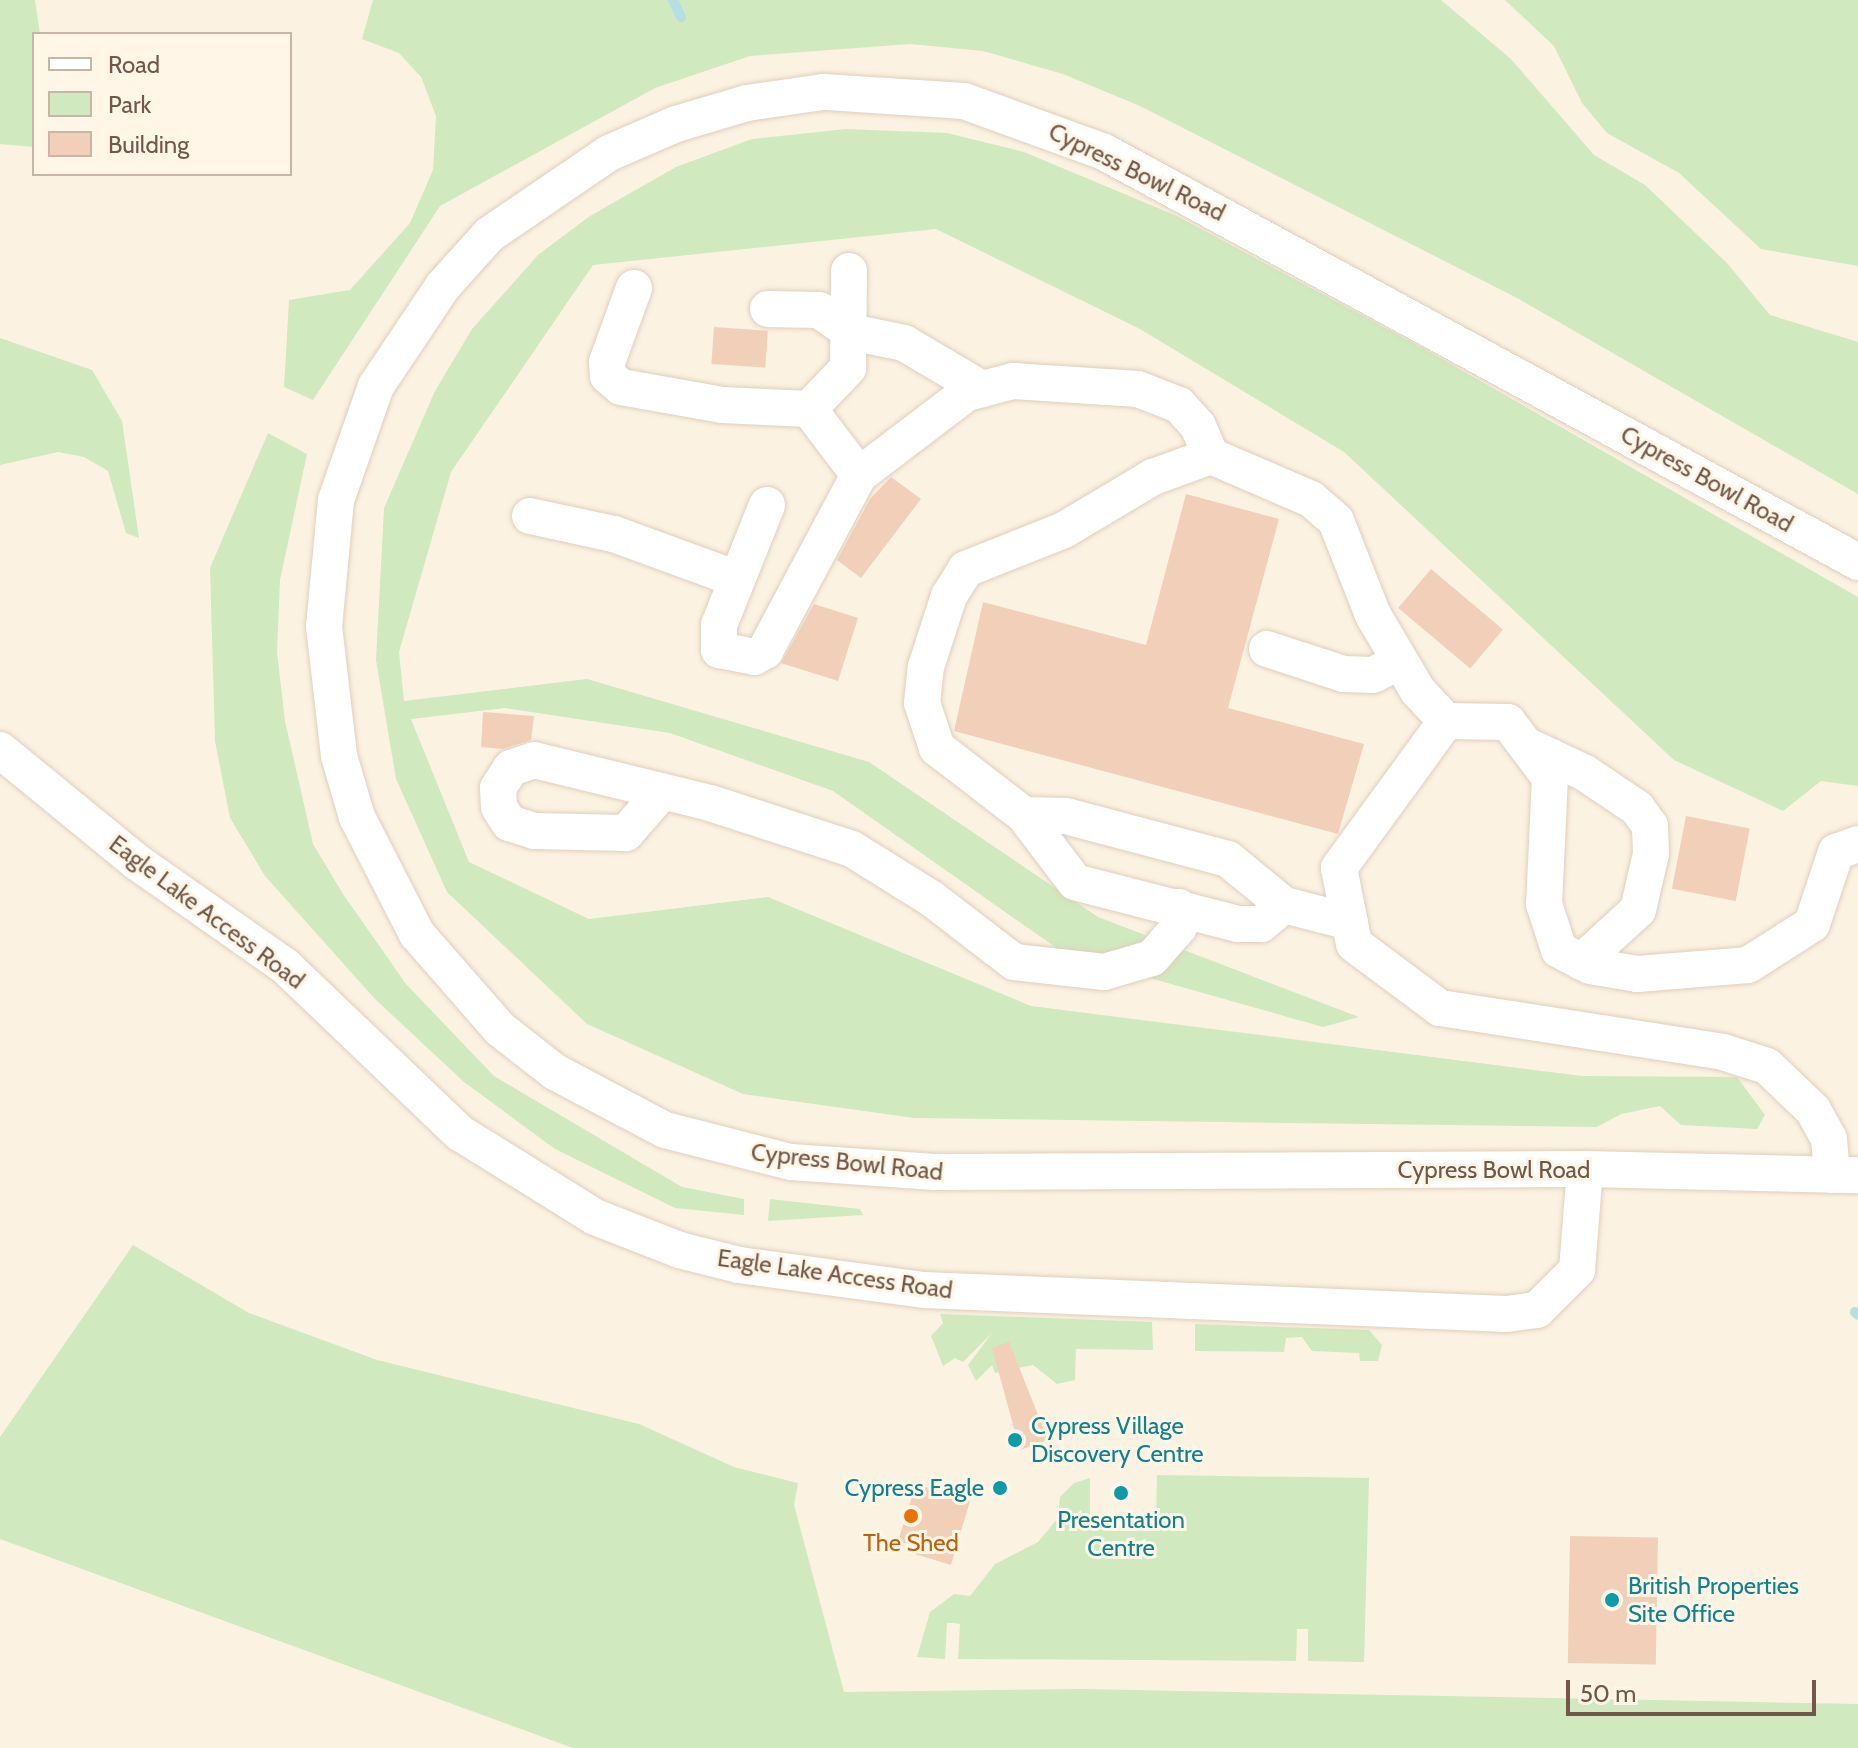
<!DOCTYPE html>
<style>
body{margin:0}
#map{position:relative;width:1858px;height:1748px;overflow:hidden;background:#fcf2e1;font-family:Cabin,sans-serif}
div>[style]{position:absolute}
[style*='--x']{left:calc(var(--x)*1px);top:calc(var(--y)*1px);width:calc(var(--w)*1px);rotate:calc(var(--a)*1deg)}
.green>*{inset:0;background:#d0e9bf}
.stream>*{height:10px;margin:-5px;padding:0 5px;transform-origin:5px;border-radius:5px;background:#b5dee5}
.building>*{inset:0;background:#f2cfb8;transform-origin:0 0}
.roads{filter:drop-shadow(0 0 2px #e0cebd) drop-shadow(0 0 2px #e0cebd)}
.minor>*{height:36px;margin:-18px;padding:0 18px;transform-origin:18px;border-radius:18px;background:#fff}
.dots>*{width:22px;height:22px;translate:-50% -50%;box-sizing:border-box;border:4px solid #fff6e7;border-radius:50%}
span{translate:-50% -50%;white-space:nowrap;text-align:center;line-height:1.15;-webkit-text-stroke:6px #fff6e7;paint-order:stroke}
.street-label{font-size:24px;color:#735748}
.culture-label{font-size:24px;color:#0d838f}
.left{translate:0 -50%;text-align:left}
.right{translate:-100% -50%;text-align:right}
.food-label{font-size:24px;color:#c56008}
.legend{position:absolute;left:32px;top:32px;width:260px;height:144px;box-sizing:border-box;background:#fff6e7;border:2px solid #c7b6a7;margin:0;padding:10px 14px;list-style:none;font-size:24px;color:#735748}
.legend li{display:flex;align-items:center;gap:16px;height:40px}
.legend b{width:40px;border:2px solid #c7b6a7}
.scale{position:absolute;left:1566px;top:1680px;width:250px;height:36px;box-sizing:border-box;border:4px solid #735748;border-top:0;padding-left:10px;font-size:24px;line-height:28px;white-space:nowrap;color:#735748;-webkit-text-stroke:6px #fff6e7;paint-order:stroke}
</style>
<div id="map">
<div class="green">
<div style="clip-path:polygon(0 0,35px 0,40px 34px,34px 34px,34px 147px,0 144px)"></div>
<div style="clip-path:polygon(373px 0,1441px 0,1511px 59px,1594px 155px,1645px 185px,1727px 263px,1770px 315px,1858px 342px,1858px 494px,1517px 298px,1140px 106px,1063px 74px,983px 51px,910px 44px,750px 56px,655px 88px,440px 206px,313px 400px,284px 387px,289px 300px,350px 290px,410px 223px,433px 170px,436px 116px,421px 77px,399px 53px,362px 39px)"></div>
<div style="clip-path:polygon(1505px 0,1858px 0,1858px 266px,1761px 249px,1679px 173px,1607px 133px,1582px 103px,1554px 46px)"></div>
<div style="clip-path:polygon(846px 129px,947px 133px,1024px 152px,1177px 216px,1421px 347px,1858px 597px,1858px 786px,1821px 781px,1783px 811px,1674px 760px,1344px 452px,1140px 329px,936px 229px,593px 265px,451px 472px,399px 652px,404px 701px,587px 679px,869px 762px,1098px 917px,1359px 1017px,1323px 1027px,1065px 954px,833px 791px,670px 733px,505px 708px,411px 719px,469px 862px,589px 919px,768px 897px,1031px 1006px,1582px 1076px,1737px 1077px,1765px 1115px,1757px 1129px,1681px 1125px,1660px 1106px,1621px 1114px,1597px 1127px,914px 1118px,743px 1094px,587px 1024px,447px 892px,396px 779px,376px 660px,384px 508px,435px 391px,472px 329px,538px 255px,590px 216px,676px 167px,752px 139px)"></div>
<div style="clip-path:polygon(0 338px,92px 370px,122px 421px,139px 538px,126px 533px,108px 471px,84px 457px,58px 452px,0 465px)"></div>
<div style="clip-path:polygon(268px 433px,307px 454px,280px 580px,277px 652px,285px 721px,313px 844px,343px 894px,406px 984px,494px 1076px,682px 1187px,744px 1199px,744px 1215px,675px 1208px,555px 1149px,464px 1082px,375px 999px,265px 876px,230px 818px,215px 741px,210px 568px)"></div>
<div style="clip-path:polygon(770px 1199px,860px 1209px,863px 1215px,768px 1221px)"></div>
<div style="clip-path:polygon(133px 1245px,249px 1313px,377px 1360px,639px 1424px,734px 1467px,798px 1483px,794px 1505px,844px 1692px,1081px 1689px,1858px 1704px,1858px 1748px,573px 1748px,0 1539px,0 1437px)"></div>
<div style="clip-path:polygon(940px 1314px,1152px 1322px,1153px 1350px,1076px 1349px,1075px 1380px,1057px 1384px,1033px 1365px,995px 1373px,992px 1365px,976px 1381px,968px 1365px,992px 1333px,963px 1362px,955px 1358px,943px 1366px,931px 1336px,943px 1323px)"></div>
<div style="clip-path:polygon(1195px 1324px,1369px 1330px,1382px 1345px,1378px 1361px,1360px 1361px,1359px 1353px,1312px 1351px,1302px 1337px,1286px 1338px,1284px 1352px,1195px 1351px)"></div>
<div style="clip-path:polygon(1157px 1475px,1369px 1478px,1364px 1662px,1308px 1661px,1308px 1629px,1297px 1629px,1296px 1661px,958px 1659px,960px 1624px,953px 1623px,947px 1623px,945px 1659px,917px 1657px,930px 1612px,954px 1594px,970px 1596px,995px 1564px,1038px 1542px,1058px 1518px,1060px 1497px,1074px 1483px,1090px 1478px,1090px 1519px,1156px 1519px)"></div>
</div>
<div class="stream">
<div style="--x:673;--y:0;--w:19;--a:65"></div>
<div style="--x:1855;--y:1312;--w:4;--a:45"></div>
</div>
<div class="building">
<div style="left:714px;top:327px;width:54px;height:37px;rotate:4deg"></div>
<div style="clip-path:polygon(891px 477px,921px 499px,861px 578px,837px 560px,870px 499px)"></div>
<div style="clip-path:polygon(1186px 494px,1279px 519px,1228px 708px,1364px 744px,1338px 834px,954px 731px,983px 602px,1146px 645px)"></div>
<div style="left:1431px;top:569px;width:94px;height:51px;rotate:40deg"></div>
<div style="clip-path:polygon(814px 604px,858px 618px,838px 681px,781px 663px)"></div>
<div style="clip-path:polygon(483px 712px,534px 716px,531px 740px,503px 749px,481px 747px)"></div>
<div style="left:1686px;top:816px;width:65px;height:74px;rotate:11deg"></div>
<div style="clip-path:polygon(1009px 1342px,1048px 1440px,1020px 1450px,992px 1348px)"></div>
<div style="clip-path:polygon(916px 1484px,970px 1501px,951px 1565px,905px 1551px,907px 1544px,898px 1541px)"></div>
<div style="left:1570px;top:1536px;width:88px;height:127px;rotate:1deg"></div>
</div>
<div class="roads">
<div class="minor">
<div style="--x:634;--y:288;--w:79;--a:110"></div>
<div style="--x:607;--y:362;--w:14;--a:86"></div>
<div style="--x:608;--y:376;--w:17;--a:40"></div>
<div style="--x:621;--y:387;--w:103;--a:10.1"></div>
<div style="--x:722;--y:405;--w:87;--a:2.6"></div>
<div style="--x:809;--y:409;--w:83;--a:52.9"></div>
<div style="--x:768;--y:309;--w:51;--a:1.1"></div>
<div style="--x:819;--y:310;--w:38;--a:35"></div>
<div style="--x:850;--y:332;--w:55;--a:11.5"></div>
<div style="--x:904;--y:343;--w:91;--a:30.5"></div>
<div style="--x:809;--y:409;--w:57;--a:-46.4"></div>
<div style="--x:848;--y:368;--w:97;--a:-89.4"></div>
<div style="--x:767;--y:505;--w:129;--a:111.8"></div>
<div style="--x:719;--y:625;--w:25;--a:90"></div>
<div style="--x:719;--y:650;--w:36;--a:11"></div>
<div style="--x:754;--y:657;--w:13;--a:-29"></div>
<div style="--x:765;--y:651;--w:200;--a:-61.9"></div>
<div style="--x:859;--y:475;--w:136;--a:-37.2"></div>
<div style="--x:967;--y:393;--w:48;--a:-14.6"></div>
<div style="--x:1013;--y:381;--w:125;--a:3.7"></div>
<div style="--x:1138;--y:389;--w:44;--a:21.3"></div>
<div style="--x:1179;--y:405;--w:28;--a:48"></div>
<div style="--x:1198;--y:426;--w:33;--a:67"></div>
<div style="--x:530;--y:516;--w:86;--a:12.1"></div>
<div style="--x:614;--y:534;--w:131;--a:20.1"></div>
<div style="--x:1858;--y:562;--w:858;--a:-151.46"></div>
<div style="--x:1104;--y:152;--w:149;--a:-160"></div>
<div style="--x:964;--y:101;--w:141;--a:-176.3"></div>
<div style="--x:823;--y:92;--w:77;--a:171.8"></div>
<div style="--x:747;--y:103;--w:74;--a:163.5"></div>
<div style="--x:676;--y:124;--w:73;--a:156.6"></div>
<div style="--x:609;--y:153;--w:145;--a:145.7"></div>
<div style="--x:489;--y:235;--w:69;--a:132"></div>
<div style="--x:443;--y:286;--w:120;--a:123.8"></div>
<div style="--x:376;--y:386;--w:121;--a:109.3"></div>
<div style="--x:336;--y:500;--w:127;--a:95.4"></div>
<div style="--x:324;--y:626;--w:131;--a:83.4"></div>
<div style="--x:339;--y:756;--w:64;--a:73.6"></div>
<div style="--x:357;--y:817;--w:131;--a:62.9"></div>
<div style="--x:417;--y:934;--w:126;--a:48.9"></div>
<div style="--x:500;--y:1029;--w:70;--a:38"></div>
<div style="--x:555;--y:1072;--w:124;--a:27.8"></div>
<div style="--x:665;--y:1130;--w:130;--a:14.3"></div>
<div style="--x:791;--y:1162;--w:144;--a:4"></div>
<div style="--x:935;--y:1172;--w:650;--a:-0.26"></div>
<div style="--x:1585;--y:1169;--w:273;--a:1.3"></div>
<div style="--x:1267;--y:649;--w:81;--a:18"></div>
<div style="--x:1344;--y:674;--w:29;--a:2"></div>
<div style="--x:1373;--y:675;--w:30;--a:-27"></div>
<div style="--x:1446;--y:721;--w:62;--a:0.9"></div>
<div style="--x:1508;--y:722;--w:70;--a:53.1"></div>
<div style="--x:1550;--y:778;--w:126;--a:92.7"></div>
<div style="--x:1544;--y:904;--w:48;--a:71.9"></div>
<div style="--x:1559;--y:950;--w:35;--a:27"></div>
<div style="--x:1590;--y:966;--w:48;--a:9.7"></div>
<div style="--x:1637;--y:974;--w:111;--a:-4.6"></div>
<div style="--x:1748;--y:965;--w:76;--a:-32.6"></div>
<div style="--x:1812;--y:924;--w:76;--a:-71.6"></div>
<div style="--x:1836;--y:852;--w:23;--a:-20"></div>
<div style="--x:1530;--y:747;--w:61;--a:25.3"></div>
<div style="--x:1585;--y:773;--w:63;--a:33.9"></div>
<div style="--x:1637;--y:808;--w:22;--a:54"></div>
<div style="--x:1650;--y:826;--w:28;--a:88"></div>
<div style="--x:1651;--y:854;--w:57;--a:103.1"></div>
<div style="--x:1638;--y:910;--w:77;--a:137.6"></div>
<div style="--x:0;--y:750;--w:177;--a:39.3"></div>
<div style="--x:137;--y:862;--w:181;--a:35.1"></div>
<div style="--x:285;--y:966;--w:242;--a:43.7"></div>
<div style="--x:460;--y:1133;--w:159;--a:31.9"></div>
<div style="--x:595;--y:1217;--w:90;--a:21.4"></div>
<div style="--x:679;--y:1250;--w:62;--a:14"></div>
<div style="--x:739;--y:1265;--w:187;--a:7.7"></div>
<div style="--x:924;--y:1290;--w:583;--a:2.36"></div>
<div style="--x:1507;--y:1314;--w:30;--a:-8"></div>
<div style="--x:1537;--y:1310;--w:57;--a:-45"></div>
<div style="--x:1577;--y:1270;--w:101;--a:-85.5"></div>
<div style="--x:660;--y:794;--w:52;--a:131.1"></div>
<div style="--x:626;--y:833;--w:92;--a:-178.8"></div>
<div style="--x:534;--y:831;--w:26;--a:-162"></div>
<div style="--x:509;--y:823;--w:19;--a:-122"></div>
<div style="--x:499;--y:807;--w:19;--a:-93"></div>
<div style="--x:498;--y:788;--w:24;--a:-57"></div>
<div style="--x:511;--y:768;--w:24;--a:-19"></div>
<div style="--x:534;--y:760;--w:181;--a:13.7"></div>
<div style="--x:710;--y:803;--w:149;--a:17.9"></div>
<div style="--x:852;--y:849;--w:94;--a:32"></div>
<div style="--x:932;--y:899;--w:103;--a:37.5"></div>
<div style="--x:1014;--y:962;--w:91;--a:6.3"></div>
<div style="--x:1104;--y:972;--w:50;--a:-16.3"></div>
<div style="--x:1152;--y:958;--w:41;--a:-48.9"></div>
<div style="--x:1179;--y:927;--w:20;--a:-90"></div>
<div style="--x:1024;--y:815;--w:42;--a:1.4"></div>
<div style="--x:1066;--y:816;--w:168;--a:14.9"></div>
<div style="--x:1228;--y:859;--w:72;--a:39.4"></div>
<div style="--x:1284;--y:905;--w:68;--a:14.4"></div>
<div style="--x:1284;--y:905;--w:30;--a:140"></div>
<div style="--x:1261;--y:924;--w:23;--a:180"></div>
<div style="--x:1238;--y:924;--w:168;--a:-165.6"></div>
<div style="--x:1075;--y:882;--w:84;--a:-127.3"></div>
<div style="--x:1024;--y:815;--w:110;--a:-142.4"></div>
<div style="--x:937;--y:748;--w:47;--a:-108.4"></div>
<div style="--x:922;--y:703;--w:36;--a:-84"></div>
<div style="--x:926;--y:667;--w:75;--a:-72.1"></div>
<div style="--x:949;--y:596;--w:32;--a:-58"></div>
<div style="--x:966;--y:569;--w:105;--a:-21.7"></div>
<div style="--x:1064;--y:530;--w:104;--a:-30.8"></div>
<div style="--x:1153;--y:477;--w:62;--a:-19.9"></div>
<div style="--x:1211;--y:456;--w:109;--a:23.3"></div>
<div style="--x:1311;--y:499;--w:33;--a:41"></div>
<div style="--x:1336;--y:521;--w:101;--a:68.5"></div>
<div style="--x:1373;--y:615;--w:88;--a:59.4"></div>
<div style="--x:1418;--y:691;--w:41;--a:47"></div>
<div style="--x:1446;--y:721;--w:182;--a:126.1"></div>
<div style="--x:1339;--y:868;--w:77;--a:78.8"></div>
<div style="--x:1354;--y:944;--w:107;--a:36.7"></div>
<div style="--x:1440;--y:1008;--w:286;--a:8.8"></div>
<div style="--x:1723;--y:1052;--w:46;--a:17.7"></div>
<div style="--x:1767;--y:1066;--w:64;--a:43.7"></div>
<div style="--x:1813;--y:1110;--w:33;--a:61"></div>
<div style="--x:1829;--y:1139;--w:36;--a:85"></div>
</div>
</div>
<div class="dots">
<div style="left:1015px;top:1440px;background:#0f9aa8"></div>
<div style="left:1000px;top:1488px;background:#0f9aa8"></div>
<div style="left:1121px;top:1493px;background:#0f9aa8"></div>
<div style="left:911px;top:1516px;background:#e8710a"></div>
<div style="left:1612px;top:1600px;background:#0f9aa8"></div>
</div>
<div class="street-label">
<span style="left:1137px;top:172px;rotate:26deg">Cypress Bowl Road</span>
<span style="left:1707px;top:479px;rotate:29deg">Cypress Bowl Road</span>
<span style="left:207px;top:912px;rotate:37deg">Eagle Lake Access Road</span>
<span style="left:847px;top:1162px;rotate:6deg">Cypress Bowl Road</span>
<span style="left:1494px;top:1170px">Cypress Bowl Road</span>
<span style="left:835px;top:1274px;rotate:8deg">Eagle Lake Access Road</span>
</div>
<div class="culture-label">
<span class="left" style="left:1031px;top:1440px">Cypress Village<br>Discovery Centre</span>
<span class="right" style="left:984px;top:1488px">Cypress Eagle</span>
<span style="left:1121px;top:1534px">Presentation<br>Centre</span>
<span class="left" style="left:1628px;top:1600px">British Properties<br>Site Office</span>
</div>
<div class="food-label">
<span style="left:911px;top:1543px">The Shed</span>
</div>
<ul class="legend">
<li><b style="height:10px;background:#fff"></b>Road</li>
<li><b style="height:22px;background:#d0e9bf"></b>Park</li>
<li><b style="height:22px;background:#f2cfb8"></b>Building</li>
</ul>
<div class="scale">50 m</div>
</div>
